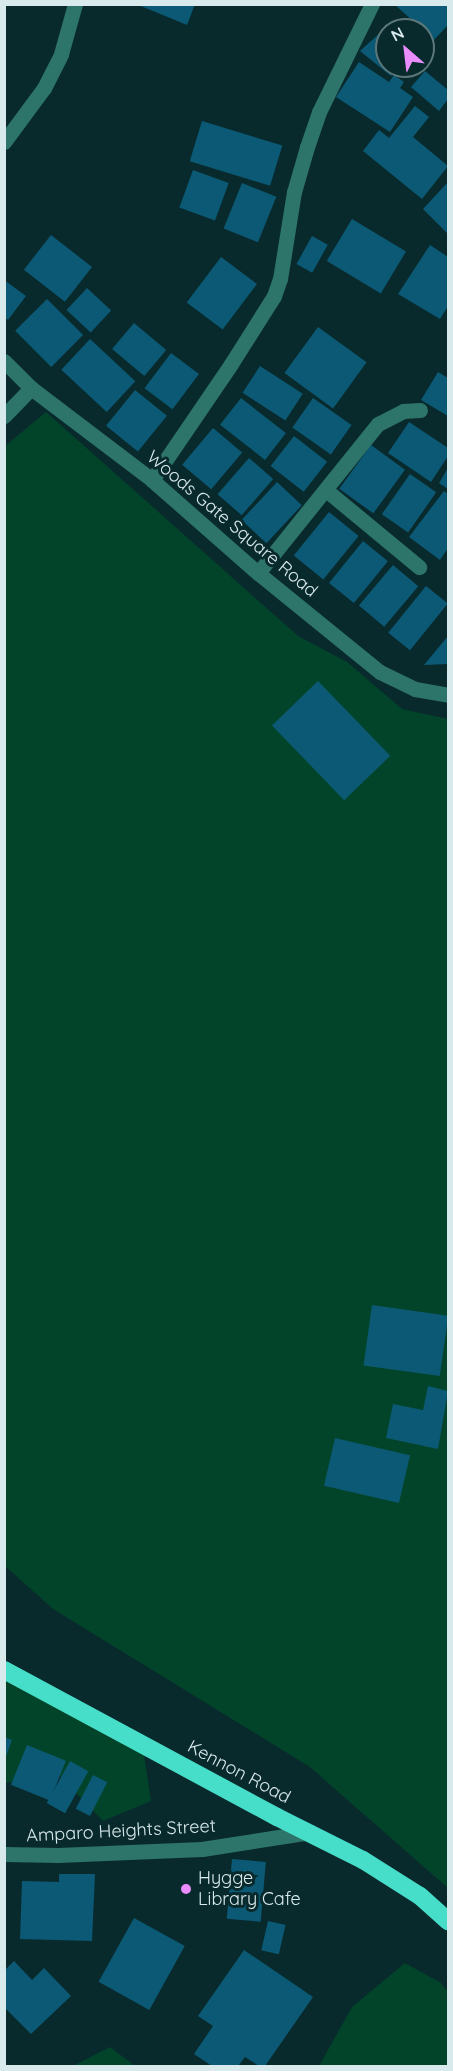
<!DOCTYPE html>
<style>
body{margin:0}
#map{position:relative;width:453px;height:2071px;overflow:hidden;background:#092a2d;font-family:Quicksand,sans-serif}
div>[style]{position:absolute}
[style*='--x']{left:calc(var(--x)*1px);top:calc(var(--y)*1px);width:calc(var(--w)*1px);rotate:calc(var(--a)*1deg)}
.green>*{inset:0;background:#024429}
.building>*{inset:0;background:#0b5974;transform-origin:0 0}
.lane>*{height:15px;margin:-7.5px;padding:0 7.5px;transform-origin:7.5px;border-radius:7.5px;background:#2d746a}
.street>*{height:15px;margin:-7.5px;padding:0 7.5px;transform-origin:7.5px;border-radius:7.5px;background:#2d746a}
.highway>*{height:18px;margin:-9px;padding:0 9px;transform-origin:9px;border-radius:9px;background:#46dec9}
.dots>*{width:16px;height:16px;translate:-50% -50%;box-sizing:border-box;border:3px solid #092a2d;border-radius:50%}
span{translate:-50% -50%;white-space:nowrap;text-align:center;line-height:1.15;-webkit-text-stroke:6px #092a2d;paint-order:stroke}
.street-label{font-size:18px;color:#d9eaec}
.poi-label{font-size:18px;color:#d9eaec}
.left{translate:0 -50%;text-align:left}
.frame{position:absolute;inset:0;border:6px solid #d9eaec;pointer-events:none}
.north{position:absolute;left:375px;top:18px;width:60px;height:60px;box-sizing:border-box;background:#092a2d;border:2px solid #5c7779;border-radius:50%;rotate:332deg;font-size:16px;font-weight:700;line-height:24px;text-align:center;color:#d9eaec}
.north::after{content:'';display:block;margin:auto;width:21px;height:27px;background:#e98dfe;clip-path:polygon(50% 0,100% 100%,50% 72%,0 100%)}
</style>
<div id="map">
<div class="green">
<div style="clip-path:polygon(46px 412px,298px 636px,347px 662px,402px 709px,448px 719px,448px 1888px,310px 1767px,53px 1609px,5px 1566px,4px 447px)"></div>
<div style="clip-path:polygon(4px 1667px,143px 1749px,151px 1801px,103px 1821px,59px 1775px,5px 1783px)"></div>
<div style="clip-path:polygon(405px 1963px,441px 1983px,448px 1992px,448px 2066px,319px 2066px,352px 2007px)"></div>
<div style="clip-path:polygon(110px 2047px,135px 2066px,73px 2066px)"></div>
</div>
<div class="building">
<div style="clip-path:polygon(136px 4px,195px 4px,187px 25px)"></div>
<div style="clip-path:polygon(394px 4px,448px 4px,448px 25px,432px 42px,423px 30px)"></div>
<div style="clip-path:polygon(381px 32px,387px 36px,387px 66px,398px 66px,391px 76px,360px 51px)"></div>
<div style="clip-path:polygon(359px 62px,389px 82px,394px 75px,404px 82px,400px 88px,413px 97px,390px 132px,336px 97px)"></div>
<div style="clip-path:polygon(425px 71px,448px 90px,448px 99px,439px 111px,411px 87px)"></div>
<div style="clip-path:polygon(415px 106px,429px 117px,413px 137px,448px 166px,422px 199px,363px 151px,379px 130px,389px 138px)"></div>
<div style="left:202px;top:121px;width:84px;height:42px;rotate:17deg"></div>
<div style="left:193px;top:170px;width:38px;height:40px;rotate:20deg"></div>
<div style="clip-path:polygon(448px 182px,448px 234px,423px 209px)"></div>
<div style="left:242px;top:183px;width:37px;height:49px;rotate:22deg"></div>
<div style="left:352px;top:219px;width:63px;height:49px;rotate:31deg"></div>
<div style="left:51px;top:235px;width:52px;height:44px;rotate:38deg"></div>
<div style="left:312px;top:236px;width:18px;height:32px;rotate:29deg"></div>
<div style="clip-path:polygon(430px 245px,448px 257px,448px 306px,440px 319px,398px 294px)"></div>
<div style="left:221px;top:257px;width:45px;height:57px;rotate:37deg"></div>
<div style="clip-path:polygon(4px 280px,26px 296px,8px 320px,4px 317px)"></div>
<div style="left:87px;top:288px;width:33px;height:30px;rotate:43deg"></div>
<div style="left:47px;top:299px;width:51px;height:45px;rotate:45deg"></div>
<div style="left:134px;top:323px;width:42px;height:34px;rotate:40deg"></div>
<div style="left:318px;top:327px;width:60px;height:57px;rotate:36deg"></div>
<div style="left:90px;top:339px;width:62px;height:42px;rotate:43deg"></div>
<div style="left:171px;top:353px;width:35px;height:44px;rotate:37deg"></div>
<div style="left:260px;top:366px;width:51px;height:32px;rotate:33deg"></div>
<div style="clip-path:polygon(438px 372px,448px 378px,448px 416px,421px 400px)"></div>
<div style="left:135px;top:390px;width:41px;height:46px;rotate:39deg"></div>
<div style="left:241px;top:398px;width:57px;height:34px;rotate:38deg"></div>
<div style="left:313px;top:398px;width:47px;height:36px;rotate:35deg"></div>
<div style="clip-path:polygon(409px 422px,448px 448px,448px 456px,431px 482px,388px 453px)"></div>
<div style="left:213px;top:428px;width:38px;height:48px;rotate:40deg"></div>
<div style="left:294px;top:436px;width:42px;height:38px;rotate:38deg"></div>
<div style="left:371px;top:445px;width:42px;height:54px;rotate:36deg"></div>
<div style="left:249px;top:458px;width:32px;height:48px;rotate:41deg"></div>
<div style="clip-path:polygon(448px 468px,448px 489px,439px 483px)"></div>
<div style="left:410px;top:474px;width:32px;height:49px;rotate:35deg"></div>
<div style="left:277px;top:482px;width:34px;height:52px;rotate:43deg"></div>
<div style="clip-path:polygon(444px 491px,448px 494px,448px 548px,440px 560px,409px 537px)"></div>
<div style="left:329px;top:512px;width:38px;height:56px;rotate:39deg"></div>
<div style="left:363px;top:541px;width:32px;height:54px;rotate:39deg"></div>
<div style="left:393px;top:565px;width:33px;height:53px;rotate:40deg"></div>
<div style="left:426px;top:586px;width:28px;height:60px;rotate:39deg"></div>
<div style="clip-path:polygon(448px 636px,448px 664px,424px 665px)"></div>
<div style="left:318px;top:681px;width:104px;height:64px;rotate:46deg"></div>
<div style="left:372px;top:1305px;width:77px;height:61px;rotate:8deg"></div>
<div style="clip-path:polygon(428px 1386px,448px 1391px,438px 1449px,386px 1438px,393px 1404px,423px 1410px)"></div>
<div style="left:335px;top:1438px;width:77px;height:49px;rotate:13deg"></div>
<div style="clip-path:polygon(4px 1737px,12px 1740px,5px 1759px,4px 1759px)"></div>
<div style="left:27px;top:1745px;width:42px;height:43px;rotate:22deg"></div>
<div style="left:70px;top:1761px;width:21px;height:48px;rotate:29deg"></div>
<div style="left:93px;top:1775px;width:16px;height:38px;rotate:27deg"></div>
<div style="left:232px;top:1859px;width:34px;height:60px;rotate:5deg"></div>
<div style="clip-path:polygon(59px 1874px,95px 1874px,92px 1941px,20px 1939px,22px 1881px,59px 1882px)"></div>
<div style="left:134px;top:1918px;width:58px;height:73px;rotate:29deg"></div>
<div style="left:268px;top:1921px;width:18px;height:30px;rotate:13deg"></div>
<div style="clip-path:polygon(244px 1950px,313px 1997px,265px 2066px,259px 2066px,245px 2057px,238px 2066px,212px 2066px,194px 2054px,213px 2026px,198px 2016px)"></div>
<div style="clip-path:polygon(14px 1961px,32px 1980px,44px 1968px,71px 1996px,31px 2034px,4px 2007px,4px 1971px)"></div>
</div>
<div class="lane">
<div style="--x:326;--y:490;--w:121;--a:39.6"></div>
<div style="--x:258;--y:573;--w:191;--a:-51.2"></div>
<div style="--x:378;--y:424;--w:28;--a:-27"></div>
<div style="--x:403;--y:411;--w:17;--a:-3"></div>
</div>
<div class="street">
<div style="--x:4;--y:142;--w:67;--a:-53.5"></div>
<div style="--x:44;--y:88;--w:38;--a:-63"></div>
<div style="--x:61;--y:54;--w:52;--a:-74.4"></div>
<div style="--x:4;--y:361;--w:38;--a:45"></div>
<div style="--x:31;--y:388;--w:152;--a:37.2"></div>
<div style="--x:152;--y:480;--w:141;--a:41.3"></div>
<div style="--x:258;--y:573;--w:157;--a:39.1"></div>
<div style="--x:380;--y:672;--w:39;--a:26"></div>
<div style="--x:415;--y:689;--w:34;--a:10"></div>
<div style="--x:4;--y:416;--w:39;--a:-46"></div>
<div style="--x:152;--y:480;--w:140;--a:-55.7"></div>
<div style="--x:231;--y:364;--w:80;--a:-57.7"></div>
<div style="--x:274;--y:296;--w:18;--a:-71"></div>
<div style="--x:280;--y:279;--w:88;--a:-80.9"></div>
<div style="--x:294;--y:192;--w:47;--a:-73.9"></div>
<div style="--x:307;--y:147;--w:37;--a:-71"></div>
<div style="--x:319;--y:112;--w:120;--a:-63.9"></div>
<div style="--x:4;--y:1854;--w:54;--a:1.1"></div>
<div style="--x:58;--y:1855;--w:144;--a:-2.4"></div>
<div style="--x:202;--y:1849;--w:110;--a:-8.9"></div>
</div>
<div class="highway">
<div style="--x:4;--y:1670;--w:310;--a:28.3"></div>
<div style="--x:277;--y:1817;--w:96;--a:26.6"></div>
<div style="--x:363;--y:1860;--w:67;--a:32.3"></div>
<div style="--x:420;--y:1896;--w:38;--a:42"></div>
</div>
<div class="dots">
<div style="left:186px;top:1889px;background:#e98dfe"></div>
</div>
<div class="street-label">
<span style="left:232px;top:524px;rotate:40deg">Woods Gate Square Road</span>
<span style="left:239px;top:1772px;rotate:28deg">Kennon Road</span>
<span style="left:121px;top:1831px;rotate:-3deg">Amparo Heights Street</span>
</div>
<div class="poi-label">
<span class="left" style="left:198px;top:1889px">Hygge<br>Library Cafe</span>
</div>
<div class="frame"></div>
<div class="north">N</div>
</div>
